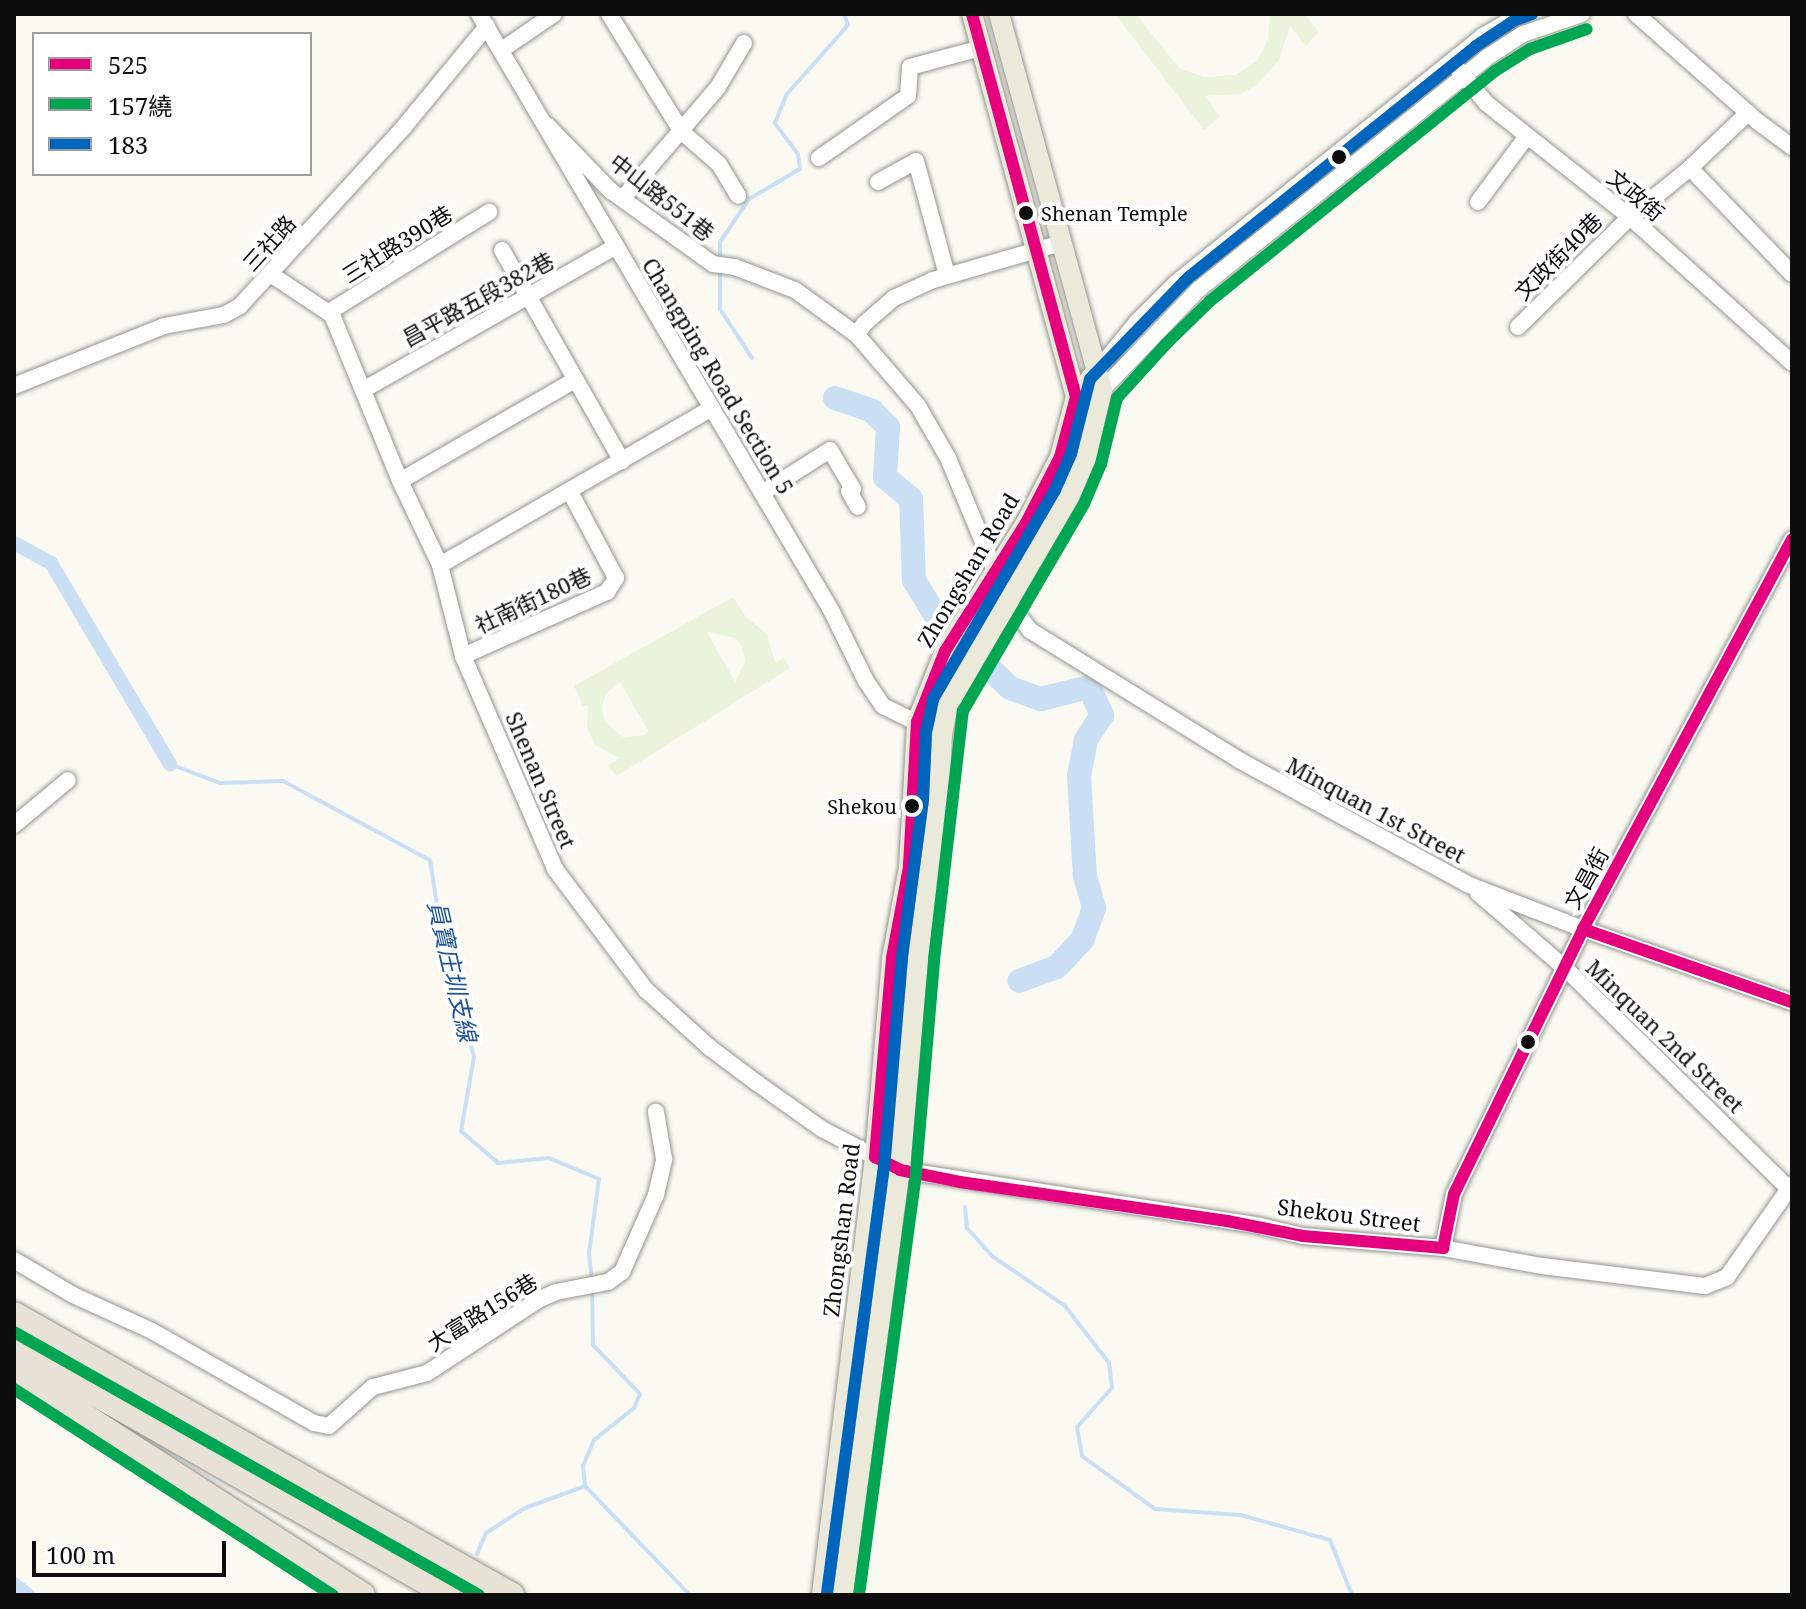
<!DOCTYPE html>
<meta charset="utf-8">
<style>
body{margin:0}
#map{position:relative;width:1806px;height:1609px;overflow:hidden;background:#fafaf2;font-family:"Noto Serif","Noto Sans TC",serif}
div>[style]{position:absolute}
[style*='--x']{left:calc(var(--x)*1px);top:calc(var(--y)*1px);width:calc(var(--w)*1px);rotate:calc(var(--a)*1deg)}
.pitch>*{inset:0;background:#eaf4dd}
.stream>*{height:4px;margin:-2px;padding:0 2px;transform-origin:2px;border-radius:2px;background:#cadff3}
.canal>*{height:14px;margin:-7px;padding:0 7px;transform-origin:7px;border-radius:7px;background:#cadff3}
.river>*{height:24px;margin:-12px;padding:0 12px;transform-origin:12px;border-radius:12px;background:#cadff3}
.roads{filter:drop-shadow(0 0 2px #949490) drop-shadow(0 0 2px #949490)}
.minor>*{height:16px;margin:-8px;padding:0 8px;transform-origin:8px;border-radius:8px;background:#fefefd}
.major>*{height:20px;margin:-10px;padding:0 10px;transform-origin:10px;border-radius:10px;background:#ebe9d9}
.highway>*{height:24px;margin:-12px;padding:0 12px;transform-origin:12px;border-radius:12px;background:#e8e1d6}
.bus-1>*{height:12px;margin:-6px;padding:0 6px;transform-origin:6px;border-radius:6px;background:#e5007d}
.bus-2>*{height:12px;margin:-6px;padding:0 6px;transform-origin:6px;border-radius:6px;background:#00a651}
.bus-3>*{height:12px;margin:-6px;padding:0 6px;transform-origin:6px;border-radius:6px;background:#0065bd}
.dots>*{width:22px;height:22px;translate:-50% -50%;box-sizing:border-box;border:4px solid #fff;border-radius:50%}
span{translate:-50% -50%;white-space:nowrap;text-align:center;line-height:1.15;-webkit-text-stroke:8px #fff;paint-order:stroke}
.bus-label{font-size:20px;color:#0d0d0d}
.left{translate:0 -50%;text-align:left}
.right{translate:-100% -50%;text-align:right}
.street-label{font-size:22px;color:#0d0d0d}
.water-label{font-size:24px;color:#1c5299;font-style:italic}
.frame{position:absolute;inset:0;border:16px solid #0d0d0d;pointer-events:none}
.legend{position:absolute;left:32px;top:32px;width:280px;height:144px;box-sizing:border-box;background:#fff;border:2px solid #9e9e9e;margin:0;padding:10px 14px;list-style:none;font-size:24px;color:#0d0d0d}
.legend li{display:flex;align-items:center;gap:16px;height:40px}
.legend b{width:40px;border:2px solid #9e9e9e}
.scale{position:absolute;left:32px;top:1541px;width:194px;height:36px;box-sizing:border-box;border:4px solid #0d0d0d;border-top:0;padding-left:10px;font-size:24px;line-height:28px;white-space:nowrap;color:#0d0d0d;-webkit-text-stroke:6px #fff;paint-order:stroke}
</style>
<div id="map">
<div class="pitch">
<div style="clip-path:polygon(1115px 14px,1136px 14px,1179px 68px,1204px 77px,1236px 75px,1258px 60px,1268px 39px,1270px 14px,1304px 14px,1319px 32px,1306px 46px,1290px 26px,1279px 60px,1258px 84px,1240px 94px,1205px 96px,1220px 117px,1204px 130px)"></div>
<div style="clip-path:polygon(evenodd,733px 597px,746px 617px,767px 634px,775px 663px,784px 658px,790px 668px,617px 776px,608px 766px,620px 758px,596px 746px,587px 729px,588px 705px,583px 706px,574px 686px,733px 597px,707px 632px,735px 638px,743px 648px,745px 661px,735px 682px,707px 632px,733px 597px,620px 682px,649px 732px,644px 735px,623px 737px,605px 722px,602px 707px,606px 694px,620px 682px)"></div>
</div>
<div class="stream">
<div style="--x:720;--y:261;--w:19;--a:-90"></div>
<div style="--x:720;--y:242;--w:52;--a:-56"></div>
<div style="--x:749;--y:199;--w:59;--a:-30.5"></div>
<div style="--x:800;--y:169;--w:15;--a:-98"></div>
<div style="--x:798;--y:154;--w:39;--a:-127"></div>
<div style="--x:775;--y:123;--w:31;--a:-68"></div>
<div style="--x:787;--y:94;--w:92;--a:-48.5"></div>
<div style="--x:848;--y:25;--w:12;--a:-110"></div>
<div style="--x:720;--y:270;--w:39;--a:90"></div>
<div style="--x:720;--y:309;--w:59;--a:56.9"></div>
<div style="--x:170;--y:764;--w:53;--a:20.8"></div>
<div style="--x:220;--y:783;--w:63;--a:-1.8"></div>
<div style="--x:283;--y:781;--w:167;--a:28.3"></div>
<div style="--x:430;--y:860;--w:91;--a:81.2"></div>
<div style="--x:444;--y:950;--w:111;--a:74.3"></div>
<div style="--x:474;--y:1057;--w:75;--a:100"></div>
<div style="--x:461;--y:1131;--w:49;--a:40.9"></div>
<div style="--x:498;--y:1163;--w:51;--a:-5.6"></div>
<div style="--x:549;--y:1158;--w:54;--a:22.8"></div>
<div style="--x:599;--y:1179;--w:75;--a:97.7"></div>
<div style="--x:589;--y:1253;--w:27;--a:84"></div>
<div style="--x:965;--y:1207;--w:21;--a:85"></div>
<div style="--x:967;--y:1228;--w:38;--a:48"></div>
<div style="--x:992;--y:1256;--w:88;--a:34.4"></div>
<div style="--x:1065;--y:1306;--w:72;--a:52.3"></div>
<div style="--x:1109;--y:1363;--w:25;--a:83"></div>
<div style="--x:1112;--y:1388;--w:52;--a:131.9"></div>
<div style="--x:1077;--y:1427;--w:29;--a:80"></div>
<div style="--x:1082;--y:1456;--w:90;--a:36"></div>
<div style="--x:1155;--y:1509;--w:86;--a:4"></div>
<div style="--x:1241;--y:1515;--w:92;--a:15.7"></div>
<div style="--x:1330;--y:1540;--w:59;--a:68.2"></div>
<div style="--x:592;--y:1288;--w:57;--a:89"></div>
<div style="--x:593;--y:1345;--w:68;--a:46.2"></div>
<div style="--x:640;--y:1394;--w:15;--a:113"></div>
<div style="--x:634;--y:1408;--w:51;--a:141.3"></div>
<div style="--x:594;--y:1440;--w:28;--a:113"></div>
<div style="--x:583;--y:1466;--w:20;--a:84"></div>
<div style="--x:585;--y:1486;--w:151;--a:46.1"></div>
<div style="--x:477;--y:1554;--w:23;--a:-67"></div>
<div style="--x:486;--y:1533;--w:46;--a:-32.7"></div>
<div style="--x:525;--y:1508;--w:64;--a:-20.1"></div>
</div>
<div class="canal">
<div style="--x:14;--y:543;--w:42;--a:28.4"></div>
<div style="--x:51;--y:563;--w:234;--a:59.4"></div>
<div style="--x:14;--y:1584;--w:18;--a:38"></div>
</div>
<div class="river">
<div style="--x:835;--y:398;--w:39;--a:19"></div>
<div style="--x:872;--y:411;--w:23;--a:45"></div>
<div style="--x:888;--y:427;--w:50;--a:93.4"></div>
<div style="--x:885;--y:477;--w:34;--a:40"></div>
<div style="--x:911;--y:499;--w:81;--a:87.9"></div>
<div style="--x:914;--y:580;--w:44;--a:58.8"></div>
<div style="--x:937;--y:618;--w:101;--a:43.8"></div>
<div style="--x:1010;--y:688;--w:33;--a:20"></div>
<div style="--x:1041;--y:699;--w:49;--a:-14"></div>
<div style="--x:1089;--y:687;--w:31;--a:65"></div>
<div style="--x:1102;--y:715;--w:30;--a:123"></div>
<div style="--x:1086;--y:740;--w:37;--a:101"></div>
<div style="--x:1079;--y:776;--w:100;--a:86.6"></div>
<div style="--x:1085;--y:876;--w:33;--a:74"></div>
<div style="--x:1094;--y:908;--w:33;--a:110"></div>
<div style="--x:1083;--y:939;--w:38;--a:133"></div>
<div style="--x:1057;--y:967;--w:40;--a:159.8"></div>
</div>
<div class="roads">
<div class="minor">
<div style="--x:479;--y:14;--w:692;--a:59.43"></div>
<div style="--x:831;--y:610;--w:79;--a:63.8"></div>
<div style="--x:866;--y:681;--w:30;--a:56"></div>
<div style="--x:883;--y:706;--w:66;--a:26.2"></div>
<div style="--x:609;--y:14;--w:139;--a:58.3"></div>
<div style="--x:682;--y:132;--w:49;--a:40.9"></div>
<div style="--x:719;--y:164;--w:37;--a:59"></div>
<div style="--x:1636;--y:14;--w:162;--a:41.5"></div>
<div style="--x:1757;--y:121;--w:44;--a:36.6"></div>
<div style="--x:503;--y:49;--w:62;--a:-34.5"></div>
<div style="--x:1458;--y:69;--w:44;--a:50.5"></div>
<div style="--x:1486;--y:103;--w:184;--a:38.4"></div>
<div style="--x:1630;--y:217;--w:218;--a:42"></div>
<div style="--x:547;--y:125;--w:92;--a:45.9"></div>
<div style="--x:611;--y:191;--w:125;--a:35.6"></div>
<div style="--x:713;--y:264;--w:22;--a:8"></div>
<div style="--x:735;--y:267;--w:64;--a:21"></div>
<div style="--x:795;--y:290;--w:77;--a:36"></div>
<div style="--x:857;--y:335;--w:94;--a:49.3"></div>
<div style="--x:918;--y:406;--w:60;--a:60"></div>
<div style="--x:948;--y:458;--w:156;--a:67.4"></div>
<div style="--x:1008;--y:602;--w:37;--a:52"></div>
<div style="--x:1031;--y:631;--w:245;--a:31.8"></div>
<div style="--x:1239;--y:760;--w:260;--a:28.5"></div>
<div style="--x:1467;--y:884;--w:124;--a:21.2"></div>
<div style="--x:1583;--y:929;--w:221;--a:19.3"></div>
<div style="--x:819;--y:158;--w:108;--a:-34.9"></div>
<div style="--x:908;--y:96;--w:29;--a:-86"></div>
<div style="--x:910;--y:67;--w:73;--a:-15"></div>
<div style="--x:1690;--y:168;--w:147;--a:46.1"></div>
<div style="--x:878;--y:182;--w:43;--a:-28.9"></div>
<div style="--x:916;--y:161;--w:118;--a:74.8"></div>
<div style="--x:623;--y:198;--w:146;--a:-49.4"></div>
<div style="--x:718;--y:87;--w:51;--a:-59.4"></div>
<div style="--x:1478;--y:202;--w:82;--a:-53.4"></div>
<div style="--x:502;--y:250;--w:243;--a:60.4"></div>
<div style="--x:272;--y:275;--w:72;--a:33.7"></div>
<div style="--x:332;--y:315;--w:179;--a:67.7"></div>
<div style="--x:400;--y:481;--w:93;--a:64.5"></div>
<div style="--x:329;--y:312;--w:189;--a:-32"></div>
<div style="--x:1518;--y:327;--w:157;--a:-44.5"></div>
<div style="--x:1630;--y:217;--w:77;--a:-39.2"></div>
<div style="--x:1690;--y:168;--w:80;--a:-43.5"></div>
<div style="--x:857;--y:335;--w:13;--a:-58"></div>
<div style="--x:864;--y:324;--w:40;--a:-41"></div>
<div style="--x:894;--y:298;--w:43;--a:-24.8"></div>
<div style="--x:933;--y:280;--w:133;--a:-16.1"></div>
<div style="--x:1095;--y:373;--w:66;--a:-50.5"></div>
<div style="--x:1137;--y:322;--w:55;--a:-45"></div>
<div style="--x:1176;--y:283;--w:394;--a:-38.8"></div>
<div style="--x:1483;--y:36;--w:44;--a:-30.1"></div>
<div style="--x:14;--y:386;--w:162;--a:-21.8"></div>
<div style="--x:164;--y:326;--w:61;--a:-10.4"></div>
<div style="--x:224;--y:315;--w:18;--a:-29"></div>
<div style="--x:240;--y:306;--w:241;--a:-47.5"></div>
<div style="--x:403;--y:128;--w:132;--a:-50.5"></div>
<div style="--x:363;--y:390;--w:290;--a:-29.6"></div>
<div style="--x:1102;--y:390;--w:140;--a:-46.2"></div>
<div style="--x:1199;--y:289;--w:368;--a:-38.8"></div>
<div style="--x:1486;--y:58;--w:44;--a:-33"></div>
<div style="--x:1523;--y:34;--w:62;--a:-18.7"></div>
<div style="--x:712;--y:408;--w:314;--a:150"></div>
<div style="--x:440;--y:565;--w:94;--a:75.8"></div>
<div style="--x:463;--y:656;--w:232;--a:66.6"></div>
<div style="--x:555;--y:869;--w:151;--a:53.1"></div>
<div style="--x:646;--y:990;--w:85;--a:42.1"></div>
<div style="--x:709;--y:1047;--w:60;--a:36.9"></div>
<div style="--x:757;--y:1083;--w:80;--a:35.3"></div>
<div style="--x:822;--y:1129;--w:88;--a:27.7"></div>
<div style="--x:900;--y:1170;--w:364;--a:8.8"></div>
<div style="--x:1260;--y:1226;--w:44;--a:13.1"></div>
<div style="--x:1303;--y:1236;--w:141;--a:4.9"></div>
<div style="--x:1443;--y:1248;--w:101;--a:10.3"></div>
<div style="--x:1542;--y:1266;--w:164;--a:7"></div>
<div style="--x:1705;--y:1286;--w:24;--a:-22"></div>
<div style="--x:1727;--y:1277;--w:113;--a:-55"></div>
<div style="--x:400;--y:481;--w:202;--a:-30"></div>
<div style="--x:762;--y:493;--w:80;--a:-32.3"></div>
<div style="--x:830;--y:450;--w:45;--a:59.5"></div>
<div style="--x:853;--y:489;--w:4;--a:153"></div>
<div style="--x:849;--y:491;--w:18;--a:61"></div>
<div style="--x:463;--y:656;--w:158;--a:-24"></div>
<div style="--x:607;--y:592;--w:17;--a:-57"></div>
<div style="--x:616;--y:578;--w:98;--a:-118.1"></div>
<div style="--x:14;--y:825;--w:70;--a:-39.8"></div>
<div style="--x:1478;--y:893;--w:115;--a:40.8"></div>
<div style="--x:1565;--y:968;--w:319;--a:44.6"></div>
<div style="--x:1443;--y:1248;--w:55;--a:-78.5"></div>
<div style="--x:1454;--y:1194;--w:295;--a:-64"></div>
<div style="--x:1583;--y:929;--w:442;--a:-61.8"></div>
<div style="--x:14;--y:1260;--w:69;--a:30.7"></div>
<div style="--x:73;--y:1295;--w:87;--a:24.5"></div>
<div style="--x:152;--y:1331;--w:186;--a:29.6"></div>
<div style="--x:314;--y:1423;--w:15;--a:11"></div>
<div style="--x:329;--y:1426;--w:59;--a:-41.6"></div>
<div style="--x:373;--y:1387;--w:56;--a:-14.5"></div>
<div style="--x:427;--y:1373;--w:133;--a:-33.3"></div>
<div style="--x:538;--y:1300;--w:20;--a:-24"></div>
<div style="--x:556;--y:1292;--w:53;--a:-10.9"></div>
<div style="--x:608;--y:1282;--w:17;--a:-36"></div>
<div style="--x:622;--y:1272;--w:84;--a:-66.2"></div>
<div style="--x:656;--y:1195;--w:37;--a:-77"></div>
<div style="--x:664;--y:1159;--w:48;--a:-99.7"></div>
</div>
<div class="major">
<div style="--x:972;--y:14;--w:397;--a:74.8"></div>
<div style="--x:1076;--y:397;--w:8;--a:30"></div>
<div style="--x:822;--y:1595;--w:441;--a:-83.1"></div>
<div style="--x:875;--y:1157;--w:200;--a:-85.1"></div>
<div style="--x:892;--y:958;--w:93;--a:-79.4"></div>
<div style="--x:909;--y:867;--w:145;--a:-86.8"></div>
<div style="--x:917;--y:722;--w:76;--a:-68.5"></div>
<div style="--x:945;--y:651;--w:151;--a:-57.7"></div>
<div style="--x:1026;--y:523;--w:74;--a:-62.7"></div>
<div style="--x:1060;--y:457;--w:62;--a:-75.1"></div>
<div style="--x:1076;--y:397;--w:31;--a:-52"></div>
<div style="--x:843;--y:1595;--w:429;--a:-82.4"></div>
<div style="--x:900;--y:1170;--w:213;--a:-85.1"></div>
<div style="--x:918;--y:958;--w:159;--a:-82.4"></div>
<div style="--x:939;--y:800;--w:65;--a:-87.4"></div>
<div style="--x:942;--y:735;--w:31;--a:-79"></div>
<div style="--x:948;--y:705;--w:241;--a:-59.8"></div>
<div style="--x:1069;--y:497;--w:42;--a:-65.9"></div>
<div style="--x:1086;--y:459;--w:71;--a:-76.9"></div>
<div style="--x:1102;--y:390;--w:390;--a:-105.3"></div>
</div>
<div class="highway">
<div style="--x:14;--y:1314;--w:572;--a:29.43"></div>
<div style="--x:14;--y:1348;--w:499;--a:29.6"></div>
<div style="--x:14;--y:1370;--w:415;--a:32.8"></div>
</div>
</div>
<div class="bus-1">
<div style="--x:972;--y:14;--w:397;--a:74.8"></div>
<div style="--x:1076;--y:397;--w:62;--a:104.9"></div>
<div style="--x:1060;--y:457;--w:74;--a:117.3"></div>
<div style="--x:1026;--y:523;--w:151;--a:122.3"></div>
<div style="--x:945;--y:651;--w:76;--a:111.5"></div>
<div style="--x:917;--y:722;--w:145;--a:93.2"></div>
<div style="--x:909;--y:867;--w:93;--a:100.6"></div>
<div style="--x:892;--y:958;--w:200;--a:94.9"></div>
<div style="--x:875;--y:1157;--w:28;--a:27"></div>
<div style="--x:900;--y:1170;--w:61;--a:11.3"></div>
<div style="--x:960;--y:1182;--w:270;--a:8.3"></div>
<div style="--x:1227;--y:1221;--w:77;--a:11.2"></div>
<div style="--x:1303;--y:1236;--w:141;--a:4.9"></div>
<div style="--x:1583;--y:929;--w:221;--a:19.3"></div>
<div style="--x:1443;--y:1248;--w:55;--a:-78.5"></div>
<div style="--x:1454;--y:1194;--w:295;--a:-64"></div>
<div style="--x:1583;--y:929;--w:442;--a:-61.8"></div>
</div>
<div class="bus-2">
<div style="--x:14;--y:1332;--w:534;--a:29.49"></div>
<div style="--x:14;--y:1389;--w:380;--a:32.9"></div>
<div style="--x:859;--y:1595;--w:427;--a:-82.3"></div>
<div style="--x:916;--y:1172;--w:213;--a:-85.1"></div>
<div style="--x:934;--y:960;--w:251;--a:-83.4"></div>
<div style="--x:963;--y:711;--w:240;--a:-59.7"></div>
<div style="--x:1084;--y:504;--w:43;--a:-67"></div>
<div style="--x:1101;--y:464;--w:68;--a:-76.4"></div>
<div style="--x:1117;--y:398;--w:73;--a:-47.8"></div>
<div style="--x:1166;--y:344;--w:62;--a:-44.3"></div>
<div style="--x:1210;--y:301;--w:366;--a:-38.9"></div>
<div style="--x:1495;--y:71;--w:41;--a:-32.2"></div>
<div style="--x:1530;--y:49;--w:60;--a:-19.3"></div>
</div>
<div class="bus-3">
<div style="--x:827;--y:1593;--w:429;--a:-82.4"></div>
<div style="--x:884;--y:1168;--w:212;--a:-85.1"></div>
<div style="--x:902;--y:957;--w:159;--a:-82.4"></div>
<div style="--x:923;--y:799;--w:66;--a:-87.4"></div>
<div style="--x:926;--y:733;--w:35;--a:-78"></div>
<div style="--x:933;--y:699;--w:242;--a:-59.7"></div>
<div style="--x:1055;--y:490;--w:39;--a:-66"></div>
<div style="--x:1071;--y:454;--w:77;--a:-75.8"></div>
<div style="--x:1090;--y:379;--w:142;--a:-45.9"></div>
<div style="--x:1189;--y:277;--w:368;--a:-38.8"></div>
<div style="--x:1476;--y:46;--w:47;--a:-33.7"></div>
<div style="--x:1515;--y:20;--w:18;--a:-19"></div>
</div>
<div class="dots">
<div style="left:1339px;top:157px;background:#0d0d0d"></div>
<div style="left:1026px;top:213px;background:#0d0d0d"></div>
<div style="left:912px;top:806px;background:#0d0d0d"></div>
<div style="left:1528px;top:1042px;background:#0d0d0d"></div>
</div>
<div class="bus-label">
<span class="left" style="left:1041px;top:213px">Shenan Temple</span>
<span class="right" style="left:897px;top:806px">Shekou</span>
</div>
<div class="street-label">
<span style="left:1636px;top:195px;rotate:40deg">文政街</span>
<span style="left:662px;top:197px;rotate:38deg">中山路551巷</span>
<span style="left:269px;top:243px;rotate:-48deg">三社路</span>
<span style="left:397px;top:244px;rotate:-32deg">三社路390巷</span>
<span style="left:1558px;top:256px;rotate:-45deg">文政街40巷</span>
<span style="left:478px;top:299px;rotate:-29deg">昌平路五段382巷</span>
<span style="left:718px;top:376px;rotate:59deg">Changping Road Section 5</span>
<span style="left:968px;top:570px;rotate:-59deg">Zhongshan Road</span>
<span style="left:533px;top:600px;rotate:-25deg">社南街180巷</span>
<span style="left:541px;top:780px;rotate:67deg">Shenan Street</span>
<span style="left:1376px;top:810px;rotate:28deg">Minquan 1st Street</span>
<span style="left:1586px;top:878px;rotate:-61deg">文昌街</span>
<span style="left:1665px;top:1036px;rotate:44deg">Minquan 2nd Street</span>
<span style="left:1349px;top:1215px;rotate:7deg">Shekou Street</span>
<span style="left:841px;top:1230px;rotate:-83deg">Zhongshan Road</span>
<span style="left:482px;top:1312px;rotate:-32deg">大富路156巷</span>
</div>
<div class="water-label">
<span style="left:453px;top:971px;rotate:77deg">員寶庄圳支線</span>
</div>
<div class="frame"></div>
<ul class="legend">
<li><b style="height:10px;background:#e5007d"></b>525</li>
<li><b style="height:10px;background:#00a651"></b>157繞</li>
<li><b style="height:10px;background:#0065bd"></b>183</li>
</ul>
<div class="scale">100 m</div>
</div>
